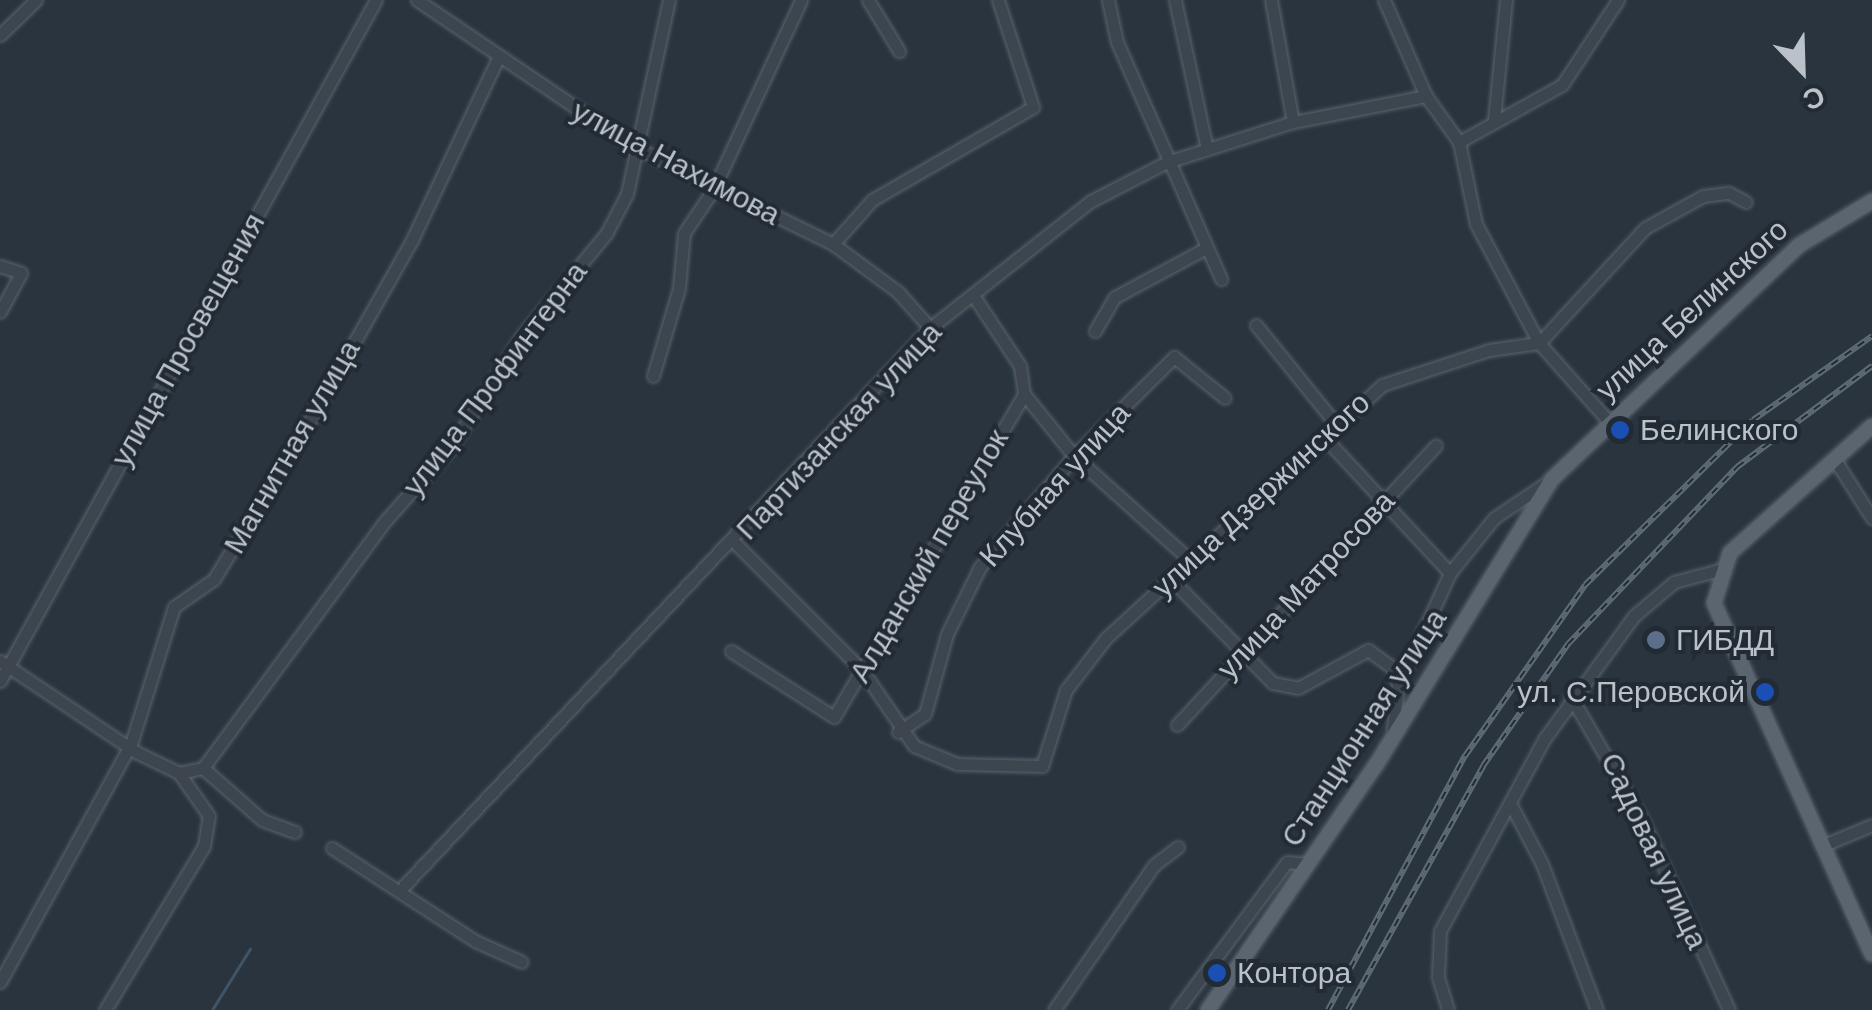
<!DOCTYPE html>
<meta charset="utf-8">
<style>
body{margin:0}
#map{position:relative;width:1872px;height:1010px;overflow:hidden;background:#29343f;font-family:Arial,sans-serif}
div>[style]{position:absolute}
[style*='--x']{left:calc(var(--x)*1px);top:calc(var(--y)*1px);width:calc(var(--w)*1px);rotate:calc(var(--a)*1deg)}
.stream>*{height:2.5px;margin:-1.25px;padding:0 1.25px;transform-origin:1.25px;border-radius:1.25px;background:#415466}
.roads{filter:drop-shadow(0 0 2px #5b646c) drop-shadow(0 0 2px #5b646c)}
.minor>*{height:11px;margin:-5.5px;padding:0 5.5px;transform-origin:5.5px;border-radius:5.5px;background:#3d464f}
.major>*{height:14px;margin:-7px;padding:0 7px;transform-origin:7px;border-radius:7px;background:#5b656f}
.rail>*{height:6px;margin-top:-3px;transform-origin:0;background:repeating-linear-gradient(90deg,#222b34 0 8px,#5f6b75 0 16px);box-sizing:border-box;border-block:2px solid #5f6b75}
.dots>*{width:28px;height:28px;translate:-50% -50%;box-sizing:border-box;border:5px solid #222b34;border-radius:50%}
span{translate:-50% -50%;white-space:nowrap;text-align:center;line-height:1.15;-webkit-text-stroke:8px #222b34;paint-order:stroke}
.street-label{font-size:30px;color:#bac1c9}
.poi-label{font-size:30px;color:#bac1c9}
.left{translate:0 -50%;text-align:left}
.right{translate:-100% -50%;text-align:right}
.north{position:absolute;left:1752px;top:20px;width:100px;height:100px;-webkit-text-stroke:8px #222b34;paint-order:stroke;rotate:157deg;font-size:28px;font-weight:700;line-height:40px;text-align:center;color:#bac1c9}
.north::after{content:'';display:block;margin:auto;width:35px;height:45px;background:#bac1c9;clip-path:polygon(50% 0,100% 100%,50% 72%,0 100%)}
</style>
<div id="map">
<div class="stream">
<div style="--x:212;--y:1010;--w:72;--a:-58.1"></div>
</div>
<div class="roads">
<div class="minor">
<div style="--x:417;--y:0;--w:261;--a:34.1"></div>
<div style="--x:633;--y:146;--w:223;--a:26.1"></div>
<div style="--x:833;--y:244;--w:81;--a:36.4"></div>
<div style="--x:898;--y:292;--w:48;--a:48.4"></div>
<div style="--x:868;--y:0;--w:60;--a:58.7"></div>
<div style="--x:1108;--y:0;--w:43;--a:77.9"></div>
<div style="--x:1117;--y:42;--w:259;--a:66.3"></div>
<div style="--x:1175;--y:0;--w:152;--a:77.9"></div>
<div style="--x:1271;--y:0;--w:124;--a:79.8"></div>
<div style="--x:1384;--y:0;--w:105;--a:66.4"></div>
<div style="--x:1426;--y:96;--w:57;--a:54.3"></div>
<div style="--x:1459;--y:142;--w:84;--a:78.3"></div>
<div style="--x:1476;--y:224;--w:135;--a:62.1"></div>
<div style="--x:1539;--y:343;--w:107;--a:48.4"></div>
<div style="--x:0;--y:35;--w:50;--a:-44.2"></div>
<div style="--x:1494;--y:120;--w:121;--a:-84.3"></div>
<div style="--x:1459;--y:142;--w:118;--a:-29"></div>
<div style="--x:1562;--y:85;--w:102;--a:-56.6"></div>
<div style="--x:833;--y:244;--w:59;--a:-48.4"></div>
<div style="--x:872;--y:200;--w:186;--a:-30"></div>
<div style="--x:1033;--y:107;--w:113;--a:-108.1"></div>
<div style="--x:0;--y:266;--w:22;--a:18"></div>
<div style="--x:21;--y:273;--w:44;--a:118.3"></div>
<div style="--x:973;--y:295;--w:85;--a:56.5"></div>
<div style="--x:1020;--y:366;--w:28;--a:82"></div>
<div style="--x:1024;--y:394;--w:80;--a:51.1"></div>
<div style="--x:1074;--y:456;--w:156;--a:41.9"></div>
<div style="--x:1256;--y:325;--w:127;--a:51.1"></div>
<div style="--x:1095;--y:331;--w:39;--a:-60"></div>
<div style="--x:1115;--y:297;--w:103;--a:-28.3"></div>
<div style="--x:653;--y:376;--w:92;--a:-73.5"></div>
<div style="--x:679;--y:288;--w:55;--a:-84.8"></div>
<div style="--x:684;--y:233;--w:52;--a:-56"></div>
<div style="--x:713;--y:190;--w:209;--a:-65.1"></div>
<div style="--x:1323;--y:436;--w:187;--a:47.2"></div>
<div style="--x:1835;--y:460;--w:69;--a:57.5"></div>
<div style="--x:734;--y:542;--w:181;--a:45"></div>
<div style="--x:862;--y:670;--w:92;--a:55.6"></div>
<div style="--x:914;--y:746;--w:47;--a:22.7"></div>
<div style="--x:957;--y:764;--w:85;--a:1.3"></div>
<div style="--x:1042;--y:766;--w:80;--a:-72.5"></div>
<div style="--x:1066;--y:690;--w:66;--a:-52.4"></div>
<div style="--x:1106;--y:638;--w:374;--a:-42.5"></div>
<div style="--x:1382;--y:385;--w:113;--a:-18.1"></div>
<div style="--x:1489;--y:350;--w:50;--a:-8"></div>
<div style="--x:1539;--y:343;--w:156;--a:-47.3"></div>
<div style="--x:1645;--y:228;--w:66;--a:-28.9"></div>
<div style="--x:1703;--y:196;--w:26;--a:-7"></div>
<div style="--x:1729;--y:193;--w:19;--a:28"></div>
<div style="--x:1170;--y:578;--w:147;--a:45.6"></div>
<div style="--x:1273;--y:683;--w:25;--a:11"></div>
<div style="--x:1298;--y:688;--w:80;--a:-28.5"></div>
<div style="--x:1368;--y:650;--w:34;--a:36"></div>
<div style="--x:1396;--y:670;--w:12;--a:85"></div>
<div style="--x:731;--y:651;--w:122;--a:32.7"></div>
<div style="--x:834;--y:717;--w:375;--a:-59.5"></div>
<div style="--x:0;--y:661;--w:164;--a:33.8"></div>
<div style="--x:136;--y:752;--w:48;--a:26"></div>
<div style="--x:179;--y:773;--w:25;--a:-12"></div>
<div style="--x:203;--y:768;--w:79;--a:41.4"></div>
<div style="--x:262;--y:820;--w:35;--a:20"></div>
<div style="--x:0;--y:681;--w:778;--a:-61.1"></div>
<div style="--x:1571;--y:697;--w:141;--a:59.8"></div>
<div style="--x:1642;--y:819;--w:210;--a:65.5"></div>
<div style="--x:1177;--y:725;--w:381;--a:-47.2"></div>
<div style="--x:898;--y:732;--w:32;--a:-34"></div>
<div style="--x:925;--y:714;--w:83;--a:-74.6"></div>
<div style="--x:947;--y:634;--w:75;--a:-63.8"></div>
<div style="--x:980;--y:567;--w:145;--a:-49.7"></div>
<div style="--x:1074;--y:456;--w:141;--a:-44.7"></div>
<div style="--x:1174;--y:357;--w:65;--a:38.8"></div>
<div style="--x:1392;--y:736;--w:50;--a:-83.2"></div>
<div style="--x:1398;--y:686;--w:124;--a:-65.3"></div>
<div style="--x:1450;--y:573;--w:70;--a:-51.3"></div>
<div style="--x:1494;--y:518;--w:70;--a:-33.9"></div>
<div style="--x:203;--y:768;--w:308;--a:-53.6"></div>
<div style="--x:386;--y:520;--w:98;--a:-48.3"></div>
<div style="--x:451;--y:447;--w:130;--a:-57.5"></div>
<div style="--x:521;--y:337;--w:134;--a:-50.5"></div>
<div style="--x:606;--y:234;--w:45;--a:-62.3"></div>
<div style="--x:627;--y:194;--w:198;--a:-77.8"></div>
<div style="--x:1510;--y:803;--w:69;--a:62.3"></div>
<div style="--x:1542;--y:864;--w:156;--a:69.4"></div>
<div style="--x:1824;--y:845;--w:52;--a:-22.6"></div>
<div style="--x:332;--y:848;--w:171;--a:33"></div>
<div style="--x:475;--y:941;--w:51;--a:24.1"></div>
<div style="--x:400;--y:890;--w:772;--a:-46.68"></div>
<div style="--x:930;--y:328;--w:205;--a:-38.3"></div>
<div style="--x:1091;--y:201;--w:85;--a:-27.2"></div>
<div style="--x:1167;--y:162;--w:132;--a:-17.6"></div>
<div style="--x:1293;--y:122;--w:136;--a:-11.1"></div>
<div style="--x:0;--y:982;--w:272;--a:-61.2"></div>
<div style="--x:131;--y:744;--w:144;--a:-72.6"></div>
<div style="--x:174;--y:607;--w:49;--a:-35"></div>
<div style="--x:214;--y:579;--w:173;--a:-58.7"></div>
<div style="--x:304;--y:431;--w:219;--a:-60.5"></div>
<div style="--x:412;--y:240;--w:199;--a:-64.7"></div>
<div style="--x:105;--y:1010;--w:192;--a:-58.9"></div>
<div style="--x:204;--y:846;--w:30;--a:-81"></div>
<div style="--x:209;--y:816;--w:52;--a:-124.9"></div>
<div style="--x:1054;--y:1010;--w:176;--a:-55.4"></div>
<div style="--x:1154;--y:865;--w:30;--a:-37"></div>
<div style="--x:1177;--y:1010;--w:184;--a:-53.4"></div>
<div style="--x:1287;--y:862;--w:22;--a:5"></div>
<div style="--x:1448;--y:1010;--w:34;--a:-107"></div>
<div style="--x:1438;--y:977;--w:46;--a:-87.5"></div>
<div style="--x:1440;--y:931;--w:220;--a:-61.5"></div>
<div style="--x:1545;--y:738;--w:151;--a:-53.9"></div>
<div style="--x:1634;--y:616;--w:52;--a:-40.4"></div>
<div style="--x:1674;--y:582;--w:47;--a:-14.9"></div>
</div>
<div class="major">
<div style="--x:1872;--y:426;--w:191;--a:138.2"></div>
<div style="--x:1730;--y:553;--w:52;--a:107.7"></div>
<div style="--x:1714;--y:603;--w:385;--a:65.8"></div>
<div style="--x:1208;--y:1010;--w:297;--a:-55.6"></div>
<div style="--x:1376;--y:765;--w:336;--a:-58.4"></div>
<div style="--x:1552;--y:479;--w:339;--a:-43.4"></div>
<div style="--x:1798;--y:246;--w:87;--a:-31.3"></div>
</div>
</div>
<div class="rail">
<div style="--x:1328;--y:1010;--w:289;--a:-61.7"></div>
<div style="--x:1465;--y:756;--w:209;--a:-54.9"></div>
<div style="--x:1585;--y:585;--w:235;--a:-44.5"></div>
<div style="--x:1753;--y:420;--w:146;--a:-35.2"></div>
<div style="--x:1348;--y:1010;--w:279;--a:-61"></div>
<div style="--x:1483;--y:766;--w:149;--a:-55.1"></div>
<div style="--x:1568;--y:644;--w:245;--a:-46.3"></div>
<div style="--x:1737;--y:467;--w:169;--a:-36.8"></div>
</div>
<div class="dots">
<div style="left:1620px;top:430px;background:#1a4fb4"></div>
<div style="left:1656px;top:640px;background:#5c6f8a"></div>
<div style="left:1765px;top:692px;background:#1a4fb4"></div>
<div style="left:1217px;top:973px;background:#1a4fb4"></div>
</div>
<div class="street-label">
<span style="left:676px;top:163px;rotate:28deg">улица Нахимова</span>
<span style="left:1692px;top:310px;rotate:-43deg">улица Белинского</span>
<span style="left:188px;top:340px;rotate:-61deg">улица Просвещения</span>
<span style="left:495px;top:379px;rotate:-53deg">улица Профинтерна</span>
<span style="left:839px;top:431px;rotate:-47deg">Партизанская улица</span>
<span style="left:292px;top:447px;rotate:-60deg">Магнитная улица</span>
<span style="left:1055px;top:485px;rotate:-48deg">Клубная улица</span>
<span style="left:1261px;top:495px;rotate:-43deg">улица Дзержинского</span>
<span style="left:929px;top:556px;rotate:-60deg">Алданский переулок</span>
<span style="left:1306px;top:585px;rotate:-47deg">улица Матросова</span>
<span style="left:1364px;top:728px;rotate:-57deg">Станционная улица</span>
<span style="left:1654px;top:851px;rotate:65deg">Садовая улица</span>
</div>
<div class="poi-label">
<span class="left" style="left:1640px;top:430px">Белинского</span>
<span class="left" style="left:1676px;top:640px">ГИБДД</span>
<span class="right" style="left:1745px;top:692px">ул. С.Перовской</span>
<span class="left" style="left:1237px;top:973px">Контора</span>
</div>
<div class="north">С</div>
</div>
